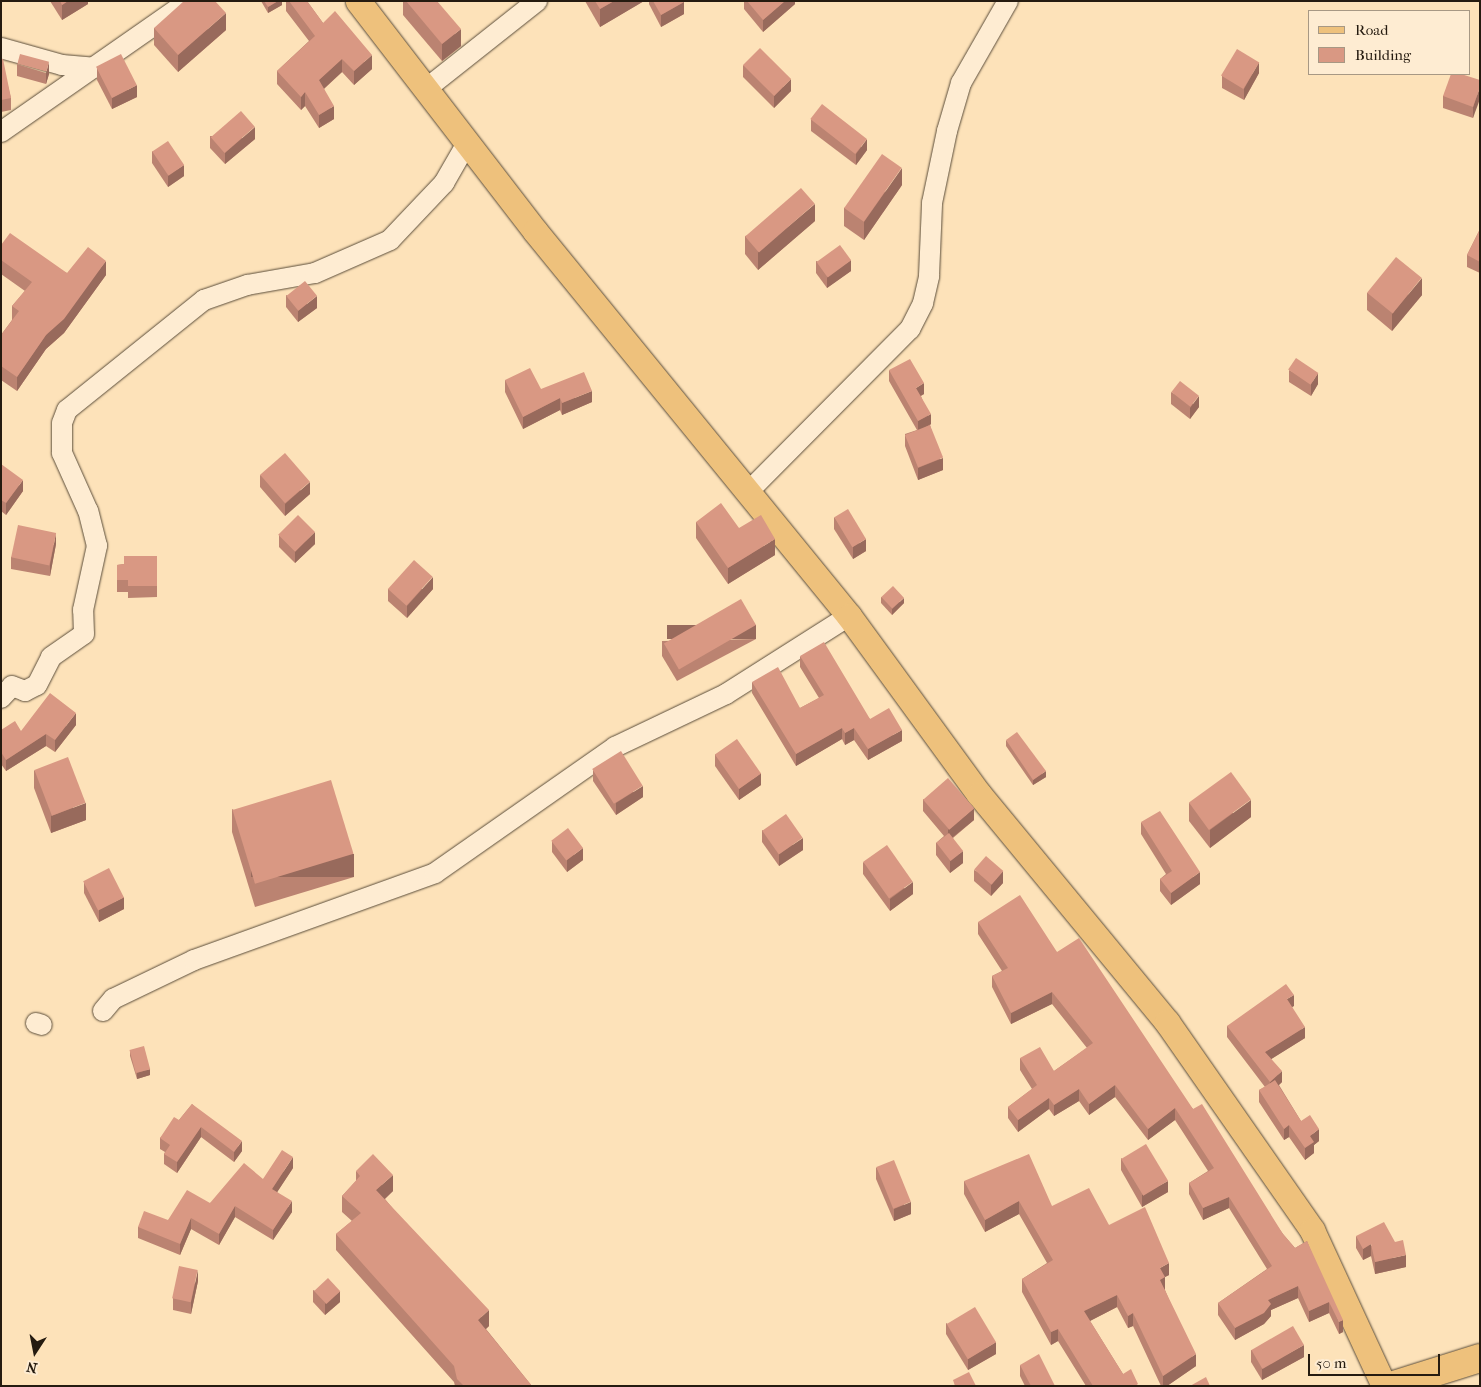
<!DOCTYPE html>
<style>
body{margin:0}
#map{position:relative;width:1481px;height:1387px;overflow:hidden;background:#fde2b9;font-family:"IM FELL French Canon",serif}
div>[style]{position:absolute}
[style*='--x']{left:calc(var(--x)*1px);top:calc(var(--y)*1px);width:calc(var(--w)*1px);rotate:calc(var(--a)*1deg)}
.roads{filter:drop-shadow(0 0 1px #5b4d3a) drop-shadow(0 0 1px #5b4d3a)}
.minor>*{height:20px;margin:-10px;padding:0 10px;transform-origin:10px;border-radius:10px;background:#feecd2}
.major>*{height:25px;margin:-12.5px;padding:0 12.5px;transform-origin:12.5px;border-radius:12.5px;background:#eec17c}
.highway>*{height:28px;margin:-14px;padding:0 14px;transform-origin:14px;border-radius:14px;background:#eec17c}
.wall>*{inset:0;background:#bb8371}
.shaded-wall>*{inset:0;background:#986a5c;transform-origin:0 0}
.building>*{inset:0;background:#d99883;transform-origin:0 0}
span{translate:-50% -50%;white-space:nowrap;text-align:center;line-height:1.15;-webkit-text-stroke:5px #feecd2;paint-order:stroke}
.frame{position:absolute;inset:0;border:2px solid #251b10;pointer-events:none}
.legend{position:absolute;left:1308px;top:10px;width:162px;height:65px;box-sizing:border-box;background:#feecd2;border:1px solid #a79884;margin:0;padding:6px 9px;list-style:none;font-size:15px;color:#251b10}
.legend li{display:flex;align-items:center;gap:10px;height:25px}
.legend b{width:25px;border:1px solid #a79884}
.north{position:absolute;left:10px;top:1327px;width:50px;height:50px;-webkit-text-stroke:4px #feecd2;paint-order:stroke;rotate:191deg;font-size:14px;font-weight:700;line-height:20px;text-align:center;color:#251b10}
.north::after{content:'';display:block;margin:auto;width:18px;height:22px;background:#251b10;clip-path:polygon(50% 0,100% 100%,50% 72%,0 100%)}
.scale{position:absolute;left:1308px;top:1354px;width:132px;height:22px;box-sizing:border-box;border:2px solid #251b10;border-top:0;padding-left:6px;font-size:15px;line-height:18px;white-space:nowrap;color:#251b10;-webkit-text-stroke:4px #feecd2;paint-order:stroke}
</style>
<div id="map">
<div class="roads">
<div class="minor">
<div style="--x:1;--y:48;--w:63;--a:15.6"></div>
<div style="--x:62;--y:65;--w:32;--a:5"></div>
<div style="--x:426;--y:89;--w:142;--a:-38.4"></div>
<div style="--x:1;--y:132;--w:229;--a:-34.9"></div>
<div style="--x:748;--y:492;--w:230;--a:-45.2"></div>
<div style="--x:910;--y:329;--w:29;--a:-63"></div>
<div style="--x:923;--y:303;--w:28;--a:-77"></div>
<div style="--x:929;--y:276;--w:73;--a:-87.6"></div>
<div style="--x:932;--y:203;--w:74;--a:-78.2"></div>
<div style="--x:947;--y:131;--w:50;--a:-73.7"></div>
<div style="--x:961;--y:83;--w:95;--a:-60.2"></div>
<div style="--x:1;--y:698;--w:16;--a:-47"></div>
<div style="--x:12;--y:686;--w:14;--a:21"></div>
<div style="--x:25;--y:691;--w:13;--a:-27"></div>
<div style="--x:37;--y:685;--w:31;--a:-63"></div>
<div style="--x:51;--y:657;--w:40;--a:-34.9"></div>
<div style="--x:84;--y:634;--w:24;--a:-92"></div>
<div style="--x:83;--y:610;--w:66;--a:-77.7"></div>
<div style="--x:97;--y:546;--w:36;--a:-104"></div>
<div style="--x:88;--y:511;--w:64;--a:-114.1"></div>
<div style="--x:62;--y:453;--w:30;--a:-90"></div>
<div style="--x:62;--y:423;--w:14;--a:-69"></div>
<div style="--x:67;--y:410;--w:176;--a:-38.8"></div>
<div style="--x:204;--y:300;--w:46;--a:-19.2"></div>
<div style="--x:247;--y:285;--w:69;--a:-10"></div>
<div style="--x:315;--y:273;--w:82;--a:-23.7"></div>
<div style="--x:390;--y:240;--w:79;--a:-46.5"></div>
<div style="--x:444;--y:183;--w:46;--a:-60.1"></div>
<div style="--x:103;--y:1011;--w:16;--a:-50"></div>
<div style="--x:113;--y:999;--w:90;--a:-25.7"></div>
<div style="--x:194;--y:960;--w:256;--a:-19.8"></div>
<div style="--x:435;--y:873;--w:220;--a:-35"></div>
<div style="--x:615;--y:747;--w:123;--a:-25.5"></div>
<div style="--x:726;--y:694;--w:146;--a:-32.4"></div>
<div style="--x:36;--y:1023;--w:6;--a:18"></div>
</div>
<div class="major">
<div style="--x:358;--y:1;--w:290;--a:52.4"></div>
<div style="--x:535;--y:231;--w:497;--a:50.8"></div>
<div style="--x:849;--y:616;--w:220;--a:53.9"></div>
<div style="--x:979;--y:794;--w:296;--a:50.5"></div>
<div style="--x:1167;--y:1022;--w:254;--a:55.1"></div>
<div style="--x:1312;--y:1230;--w:172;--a:65.2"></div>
</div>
<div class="highway">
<div style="--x:1391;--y:1386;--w:93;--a:-17.5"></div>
</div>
</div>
<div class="wall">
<div style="clip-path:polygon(50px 1px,88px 1px,88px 4px,62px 20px)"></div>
<div style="clip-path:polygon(261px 1px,282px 1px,282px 5px,268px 13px)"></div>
<div style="clip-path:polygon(286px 1px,307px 1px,323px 23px,372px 69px,354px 85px,342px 72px,324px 89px,334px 119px,319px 128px,305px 106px,301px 110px,277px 84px,277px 71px,309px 41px,286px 11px)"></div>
<div style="clip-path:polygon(403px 1px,437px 1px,461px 46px,442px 61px,403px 15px)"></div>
<div style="clip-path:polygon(585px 1px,644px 1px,600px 27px)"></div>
<div style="clip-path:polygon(649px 1px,684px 1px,684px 14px,661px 27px,649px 4px)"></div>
<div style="clip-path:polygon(744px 1px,795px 1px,795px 4px,763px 32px,744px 9px)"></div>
<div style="clip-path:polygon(154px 28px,226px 30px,178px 72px,154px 45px)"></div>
<div style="clip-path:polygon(1px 59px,11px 98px,11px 110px,1px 112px)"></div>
<div style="clip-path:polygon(17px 64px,49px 74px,46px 84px,17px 76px)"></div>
<div style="clip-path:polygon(743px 65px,791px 91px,774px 108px,743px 77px)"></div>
<div style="clip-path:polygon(97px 68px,137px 97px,112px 109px,97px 80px)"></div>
<div style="clip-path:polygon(1259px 73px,1244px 100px,1222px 88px,1222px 76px)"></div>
<div style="clip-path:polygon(1480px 80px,1473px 118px,1443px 108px,1443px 96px)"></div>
<div style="clip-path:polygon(811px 119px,867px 150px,856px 165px,811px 131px)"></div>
<div style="clip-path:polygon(210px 136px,255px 139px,225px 164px,210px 148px)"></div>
<div style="clip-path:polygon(152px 151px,184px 176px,168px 187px,152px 163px)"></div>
<div style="clip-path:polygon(902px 185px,864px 240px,844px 226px,844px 208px)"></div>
<div style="clip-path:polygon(815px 221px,758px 270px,745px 254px,745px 236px)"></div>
<div style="clip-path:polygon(1480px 229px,1480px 273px,1467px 267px,1467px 255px)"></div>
<div style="clip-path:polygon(1px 245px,67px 273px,106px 275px,64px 333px,46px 349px,17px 391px,1px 380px,1px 335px,12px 320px,12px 306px,25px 291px,1px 274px)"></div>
<div style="clip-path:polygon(816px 261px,851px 271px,827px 288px,816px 273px)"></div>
<div style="clip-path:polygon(1367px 293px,1422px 295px,1392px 331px,1367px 310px)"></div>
<div style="clip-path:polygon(286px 295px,317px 308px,298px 322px,286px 307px)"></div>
<div style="clip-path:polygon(889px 370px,924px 394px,921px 396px,931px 424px,930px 425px,943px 470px,918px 480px,905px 446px,905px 434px,917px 430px,889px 381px)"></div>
<div style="clip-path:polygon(1289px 370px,1318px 384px,1311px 396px,1289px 382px)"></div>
<div style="clip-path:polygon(505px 380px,541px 389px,592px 402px,562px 415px,560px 410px,523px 429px,505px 392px)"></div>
<div style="clip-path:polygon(1171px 392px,1199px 407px,1190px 419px,1171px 404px)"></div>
<div style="clip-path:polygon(1px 464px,23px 491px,6px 515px,1px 511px)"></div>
<div style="clip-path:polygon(260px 475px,310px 494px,285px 516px,260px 487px)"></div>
<div style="clip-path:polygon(834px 517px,866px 551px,853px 559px,834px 529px)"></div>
<div style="clip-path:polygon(696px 522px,739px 528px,775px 555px,728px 584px,696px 538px)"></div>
<div style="clip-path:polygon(279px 535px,315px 544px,295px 563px,279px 547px)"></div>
<div style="clip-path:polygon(56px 544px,50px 576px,11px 569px,11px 557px)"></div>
<div style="clip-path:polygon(157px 556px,157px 597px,128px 598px,128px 592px,117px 592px,117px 565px,124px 564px)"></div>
<div style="clip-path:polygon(388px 589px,433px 589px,407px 618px,388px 601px)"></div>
<div style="clip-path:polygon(881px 597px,904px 603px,892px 615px,881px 603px)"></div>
<div style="clip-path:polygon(756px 639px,677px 681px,662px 656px,662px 641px)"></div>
<div style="clip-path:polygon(800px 656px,870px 719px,902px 741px,868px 760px,854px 740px,845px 745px,842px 739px,796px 766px,752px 693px,752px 682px,800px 708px,819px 698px,800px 667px)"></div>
<div style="clip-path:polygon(76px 725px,55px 752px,46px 746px,6px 771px,1px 764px,1px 730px,21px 731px)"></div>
<div style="clip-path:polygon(1006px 740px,1046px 777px,1033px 785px,1006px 746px)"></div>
<div style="clip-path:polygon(715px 754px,761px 785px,739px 800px,715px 766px)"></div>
<div style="clip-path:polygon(34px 770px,86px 820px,51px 833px,34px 788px)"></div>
<div style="clip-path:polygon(593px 770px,643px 797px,616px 815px,593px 781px)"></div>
<div style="clip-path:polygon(923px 799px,974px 820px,953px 838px,963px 863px,950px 873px,936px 855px,936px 843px,944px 836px,923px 811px)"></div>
<div style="clip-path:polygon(1189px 803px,1251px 817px,1210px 848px,1189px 821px)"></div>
<div style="clip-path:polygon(232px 809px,354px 877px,255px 907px,232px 832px)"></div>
<div style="clip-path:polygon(1141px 822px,1200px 884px,1171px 905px,1160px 891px,1160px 879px,1166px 874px,1141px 834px)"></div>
<div style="clip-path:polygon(762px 830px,803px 850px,779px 866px,762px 842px)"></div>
<div style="clip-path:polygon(552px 841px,583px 860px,567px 872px,552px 852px)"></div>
<div style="clip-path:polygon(863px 862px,913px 894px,890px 911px,863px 874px)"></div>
<div style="clip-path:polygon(974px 870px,1003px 883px,991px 896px,974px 881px)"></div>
<div style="clip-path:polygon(84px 882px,124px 909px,99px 922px,84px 893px)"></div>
<div style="clip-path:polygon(978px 922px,1057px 952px,1193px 1109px,1283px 1234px,1295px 1248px,1307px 1241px,1343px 1332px,1339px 1334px,1329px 1313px,1309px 1322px,1298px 1298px,1271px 1310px,1271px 1316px,1264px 1324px,1235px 1340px,1218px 1315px,1218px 1303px,1267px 1269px,1229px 1208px,1203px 1220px,1189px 1194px,1189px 1183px,1208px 1171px,1175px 1120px,1148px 1140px,1115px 1097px,1089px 1115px,1079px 1101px,1054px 1116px,1049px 1109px,1018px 1132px,1008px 1118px,1008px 1107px,1032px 1089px,1020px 1070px,1020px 1058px,1054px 1071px,1087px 1048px,1052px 1004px,1011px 1024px,992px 987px,992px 976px,1002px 971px,978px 934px)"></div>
<div style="clip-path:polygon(1294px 1006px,1292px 1007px,1305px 1038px,1271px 1059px,1282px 1082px,1279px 1085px,1301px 1121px,1319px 1141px,1314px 1145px,1314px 1153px,1305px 1160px,1289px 1137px,1284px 1140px,1259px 1102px,1259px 1090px,1265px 1087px,1227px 1037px,1227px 1026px)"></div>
<div style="clip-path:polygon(130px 1051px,150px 1075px,137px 1079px,130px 1056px)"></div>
<div style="clip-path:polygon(192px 1104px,242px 1151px,234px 1162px,201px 1137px,177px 1173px,164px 1164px,164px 1154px,165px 1152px,160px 1149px,160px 1138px,179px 1120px)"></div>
<div style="clip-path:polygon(1121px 1158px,1168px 1192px,1142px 1207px,1121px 1170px)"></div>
<div style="clip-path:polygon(876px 1167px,911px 1214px,894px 1221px,876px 1179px)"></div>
<div style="clip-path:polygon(293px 1168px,277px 1192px,292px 1212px,273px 1240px,235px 1217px,219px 1245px,191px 1229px,180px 1255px,138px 1238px,138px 1227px,168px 1220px,210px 1203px,263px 1179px)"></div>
<div style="clip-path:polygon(356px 1171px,393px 1191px,385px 1199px,489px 1326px,486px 1329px,532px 1386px,455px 1386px,454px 1382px,336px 1250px,336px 1234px,352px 1221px,342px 1212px,342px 1196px,356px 1181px)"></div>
<div style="clip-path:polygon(964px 1181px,1052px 1206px,1109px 1225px,1169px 1275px,1165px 1277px,1165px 1290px,1196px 1366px,1167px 1386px,1161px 1386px,1133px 1326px,1128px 1328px,1117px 1307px,1090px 1321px,1123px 1374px,1138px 1386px,1086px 1386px,1058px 1341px,1051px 1345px,1022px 1292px,1022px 1279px,1047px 1263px,1019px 1214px,985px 1232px,964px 1194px)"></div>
<div style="clip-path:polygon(1356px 1236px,1406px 1267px,1375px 1274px,1371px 1256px,1363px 1260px,1356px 1248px)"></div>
<div style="clip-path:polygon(198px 1281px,191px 1314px,173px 1310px,173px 1298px)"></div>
<div style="clip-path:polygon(313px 1290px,340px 1302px,325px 1315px,313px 1302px)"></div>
<div style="clip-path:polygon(946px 1323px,996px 1354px,968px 1370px,946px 1334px)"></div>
<div style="clip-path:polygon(1251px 1350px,1304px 1357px,1262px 1380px,1251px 1362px)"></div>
<div style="clip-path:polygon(1020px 1365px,1055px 1386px,1025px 1386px,1020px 1376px)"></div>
</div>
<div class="shaded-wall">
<div style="clip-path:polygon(68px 1px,88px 1px,88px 4px,62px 20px,62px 5px)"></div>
<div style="clip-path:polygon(278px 1px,282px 1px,282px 5px,268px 13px,268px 7px)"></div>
<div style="clip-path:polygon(614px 1px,644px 1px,600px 27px,600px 9px)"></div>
<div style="clip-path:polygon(785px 1px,795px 1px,795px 4px,763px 32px,763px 20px)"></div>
<div style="clip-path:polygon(684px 2px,684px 14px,661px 27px,661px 15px)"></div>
<div style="clip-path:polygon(226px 13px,226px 30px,178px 72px,178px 55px)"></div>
<div style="clip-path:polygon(461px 29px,461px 46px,442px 61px,442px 44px)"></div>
<div style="clip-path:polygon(372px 55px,372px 69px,354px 85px,354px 71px)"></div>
<div style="clip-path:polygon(342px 59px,342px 72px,319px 93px,319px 80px)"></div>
<div style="clip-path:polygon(49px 62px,49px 74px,46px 84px,46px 73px)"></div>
<div style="clip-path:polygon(1259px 62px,1259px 73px,1244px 100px,1244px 89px)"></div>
<div style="clip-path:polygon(791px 79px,791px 91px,774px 108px,774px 96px)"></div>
<div style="clip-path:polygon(137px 85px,137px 97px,112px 109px,112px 98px)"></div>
<div style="clip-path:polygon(1480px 87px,1480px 99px,1473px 118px,1473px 107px)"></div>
<div style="clip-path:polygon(305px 92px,305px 106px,301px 110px,301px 97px)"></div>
<div style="clip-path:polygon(334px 106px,334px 119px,319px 128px,319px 115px)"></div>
<div style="clip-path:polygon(255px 127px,255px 139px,225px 164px,225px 153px)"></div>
<div style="clip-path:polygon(867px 139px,867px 150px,856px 165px,856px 154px)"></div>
<div style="clip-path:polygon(184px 165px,184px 176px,168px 187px,168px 175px)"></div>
<div style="clip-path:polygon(902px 168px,902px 185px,864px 240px,864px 222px)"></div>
<div style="clip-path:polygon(815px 204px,815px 221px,758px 270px,758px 252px)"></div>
<div style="clip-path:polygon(851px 260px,851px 271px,827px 288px,827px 276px)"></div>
<div style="clip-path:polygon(106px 261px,106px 275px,64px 333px,46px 349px,17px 391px,17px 377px,46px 335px)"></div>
<div style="clip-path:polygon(1422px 278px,1422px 295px,1392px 331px,1392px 314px)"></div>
<div style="clip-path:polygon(317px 296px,317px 308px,298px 322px,298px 311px)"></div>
<div style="clip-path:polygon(1318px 373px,1318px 384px,1311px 396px,1311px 384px)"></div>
<div style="clip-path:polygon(924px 383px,924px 394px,916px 398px,916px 388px)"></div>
<div style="clip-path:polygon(592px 391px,592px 402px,562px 415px,562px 403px)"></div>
<div style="clip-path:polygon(1199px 396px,1199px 407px,1190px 419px,1190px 408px)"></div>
<div style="clip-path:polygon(560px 398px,560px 410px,523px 429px,523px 417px)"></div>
<div style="clip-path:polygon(931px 414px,931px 424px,918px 431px,918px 421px)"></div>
<div style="clip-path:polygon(943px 458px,943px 470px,918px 480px,918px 468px)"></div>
<div style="clip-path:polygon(23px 480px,23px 491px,6px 515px,6px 503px)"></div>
<div style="clip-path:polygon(310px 482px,310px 494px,285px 516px,285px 504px)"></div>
<div style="clip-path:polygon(315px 532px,315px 544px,295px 563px,295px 551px)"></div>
<div style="clip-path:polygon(56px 533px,56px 544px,50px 576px,50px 565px)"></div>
<div style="clip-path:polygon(775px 539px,775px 555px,728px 584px,728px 568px)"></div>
<div style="clip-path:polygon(866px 539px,866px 551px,853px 559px,853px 547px)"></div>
<div style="clip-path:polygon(433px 577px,433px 589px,407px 618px,407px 606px)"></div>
<div style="clip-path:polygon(904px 598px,904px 603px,892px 615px,892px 609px)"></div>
<div style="left:756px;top:625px;width:14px;height:89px;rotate:90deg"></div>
<div style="clip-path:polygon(76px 713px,76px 725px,55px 752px,55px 740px)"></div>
<div style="clip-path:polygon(842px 728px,842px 739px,796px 766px,796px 754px)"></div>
<div style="clip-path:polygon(854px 728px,854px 740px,845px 745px,845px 733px)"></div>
<div style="clip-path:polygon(902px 730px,902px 741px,868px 760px,868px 749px)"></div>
<div style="clip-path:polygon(46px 734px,46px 746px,6px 771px,6px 760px)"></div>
<div style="clip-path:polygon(1046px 771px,1046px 777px,1033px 785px,1033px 780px)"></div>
<div style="clip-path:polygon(761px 773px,761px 785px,739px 800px,739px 789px)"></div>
<div style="clip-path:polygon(643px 786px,643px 797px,616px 815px,616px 803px)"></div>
<div style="clip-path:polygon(1251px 800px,1251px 817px,1210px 848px,1210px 830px)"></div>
<div style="clip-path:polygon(86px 803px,86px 820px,51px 833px,51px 816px)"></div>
<div style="clip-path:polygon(974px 808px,974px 820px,948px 841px,948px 830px)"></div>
<div style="clip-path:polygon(803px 838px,803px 850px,779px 866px,779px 854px)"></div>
<div style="clip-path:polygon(583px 848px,583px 860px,567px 872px,567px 860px)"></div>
<div style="clip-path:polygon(963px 851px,963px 863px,950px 873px,950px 861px)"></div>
<div style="left:354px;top:854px;width:23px;height:103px;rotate:90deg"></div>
<div style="clip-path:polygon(1003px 871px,1003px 883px,991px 896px,991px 884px)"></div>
<div style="clip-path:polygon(1200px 872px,1200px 884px,1171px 905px,1171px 893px)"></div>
<div style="clip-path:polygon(913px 882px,913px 894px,890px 911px,890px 899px)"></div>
<div style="clip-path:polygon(124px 897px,124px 909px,99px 922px,99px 910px)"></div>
<div style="clip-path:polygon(1052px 992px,1052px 1004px,1011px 1024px,1011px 1013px)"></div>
<div style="clip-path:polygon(1294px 995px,1294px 1006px,1287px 1010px,1287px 999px)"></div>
<div style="clip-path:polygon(1305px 1027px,1305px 1038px,1265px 1063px,1265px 1052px)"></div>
<div style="clip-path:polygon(150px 1069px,150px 1075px,137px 1079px,137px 1073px)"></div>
<div style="clip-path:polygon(1282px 1071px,1282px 1082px,1270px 1093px,1270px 1082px)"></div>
<div style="clip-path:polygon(1115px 1085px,1115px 1097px,1089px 1115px,1089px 1104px)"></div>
<div style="clip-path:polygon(1079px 1089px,1079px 1101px,1054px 1116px,1054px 1105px)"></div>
<div style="clip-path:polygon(1049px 1098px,1049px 1109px,1018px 1132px,1018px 1120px)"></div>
<div style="clip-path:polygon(1175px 1108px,1175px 1120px,1148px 1140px,1148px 1129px)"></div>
<div style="clip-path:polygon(1289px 1125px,1289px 1137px,1284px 1140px,1284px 1129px)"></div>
<div style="clip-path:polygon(201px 1127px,201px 1137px,177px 1173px,177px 1162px)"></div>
<div style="clip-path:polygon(1319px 1129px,1319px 1141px,1314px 1145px,1314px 1153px,1305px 1160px,1305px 1148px,1310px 1136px)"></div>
<div style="clip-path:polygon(242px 1141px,242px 1151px,234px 1162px,234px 1152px)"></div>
<div style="clip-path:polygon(293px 1157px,293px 1168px,272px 1200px,272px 1189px)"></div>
<div style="clip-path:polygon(393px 1175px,393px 1191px,376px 1207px,376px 1190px)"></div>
<div style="clip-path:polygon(1168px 1181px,1168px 1192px,1142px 1207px,1142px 1195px)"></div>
<div style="clip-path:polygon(1229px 1197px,1229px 1208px,1203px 1220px,1203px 1208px)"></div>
<div style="clip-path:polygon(292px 1201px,292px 1212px,273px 1240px,273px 1230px)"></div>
<div style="clip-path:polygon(1019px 1201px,1019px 1214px,985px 1232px,985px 1220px)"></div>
<div style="clip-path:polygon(911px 1202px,911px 1214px,894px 1221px,894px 1209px)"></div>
<div style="clip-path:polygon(235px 1206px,235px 1217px,219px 1245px,219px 1234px)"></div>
<div style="clip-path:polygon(191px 1218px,191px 1229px,180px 1255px,180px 1244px)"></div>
<div style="clip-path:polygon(1371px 1244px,1371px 1256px,1363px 1260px,1363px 1249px)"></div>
<div style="clip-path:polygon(1406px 1255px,1406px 1267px,1375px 1274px,1375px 1262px)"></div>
<div style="clip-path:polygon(1169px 1263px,1169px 1275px,1165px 1277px,1165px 1289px,1160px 1292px,1160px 1268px)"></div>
<div style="clip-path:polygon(198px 1270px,198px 1281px,191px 1314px,191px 1302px)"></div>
<div style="clip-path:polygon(1298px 1286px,1298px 1298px,1271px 1310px,1271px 1316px,1264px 1324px,1235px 1340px,1235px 1328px,1268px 1300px)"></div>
<div style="clip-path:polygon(340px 1291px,340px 1302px,325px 1315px,325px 1304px)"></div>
<div style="clip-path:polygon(1117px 1295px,1117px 1307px,1084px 1324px,1084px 1311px)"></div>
<div style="clip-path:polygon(1329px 1302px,1329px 1313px,1309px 1322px,1309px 1311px)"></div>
<div style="clip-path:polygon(489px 1310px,489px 1326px,478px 1336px,478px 1320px)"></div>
<div style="clip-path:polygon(1133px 1313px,1133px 1326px,1128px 1328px,1128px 1316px)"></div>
<div style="clip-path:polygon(1343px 1320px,1343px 1332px,1339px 1334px,1339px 1322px)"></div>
<div style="clip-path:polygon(1058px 1329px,1058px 1341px,1051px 1345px,1051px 1332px)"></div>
<div style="clip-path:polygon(996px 1342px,996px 1354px,968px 1370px,968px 1359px)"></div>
<div style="clip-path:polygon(1304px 1345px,1304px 1357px,1262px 1380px,1262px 1368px)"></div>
<div style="clip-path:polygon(1196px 1354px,1196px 1366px,1167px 1386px,1163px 1386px,1163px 1376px)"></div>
</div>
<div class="building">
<div style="clip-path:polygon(60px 1px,68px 1px,62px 5px)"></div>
<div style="clip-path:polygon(184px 1px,215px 1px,226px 13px,178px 55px,154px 28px)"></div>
<div style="clip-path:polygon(264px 1px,278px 1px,268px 7px)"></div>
<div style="clip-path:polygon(289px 1px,307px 1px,323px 23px,335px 11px,372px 55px,354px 71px,342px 59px,319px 80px,334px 106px,319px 115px,305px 92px,301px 97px,277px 71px,315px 36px)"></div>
<div style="clip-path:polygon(406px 1px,437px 1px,461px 29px,442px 44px)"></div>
<div style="clip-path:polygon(595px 1px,614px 1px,600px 9px)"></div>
<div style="clip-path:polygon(653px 1px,684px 1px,684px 2px,661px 15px)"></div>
<div style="clip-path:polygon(747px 1px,785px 1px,763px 20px)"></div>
<div style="left:760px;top:48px;width:44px;height:24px;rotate:45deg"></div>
<div style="left:1237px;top:49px;width:26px;height:31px;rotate:31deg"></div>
<div style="left:20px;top:54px;width:30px;height:10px;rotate:15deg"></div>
<div style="left:121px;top:54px;width:35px;height:28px;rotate:63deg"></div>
<div style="clip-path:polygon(1px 59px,3px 59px,11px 98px,1px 100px)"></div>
<div style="clip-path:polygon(1451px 74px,1461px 74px,1480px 80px,1480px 87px,1473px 107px,1443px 96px)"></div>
<div style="left:822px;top:104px;width:57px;height:19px;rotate:38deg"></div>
<div style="left:241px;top:111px;width:21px;height:40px;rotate:49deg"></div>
<div style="left:168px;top:141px;width:29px;height:19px;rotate:56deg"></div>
<div style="left:882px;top:154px;width:24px;height:66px;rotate:35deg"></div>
<div style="left:801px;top:188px;width:21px;height:74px;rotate:49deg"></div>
<div style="clip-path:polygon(1480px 229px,1480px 262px,1467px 255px)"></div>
<div style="clip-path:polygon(10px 233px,67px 273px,88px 247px,106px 261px,64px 319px,46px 335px,17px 377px,1px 366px,1px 335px,19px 311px,12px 306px,32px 282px,1px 260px,1px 245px)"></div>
<div style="left:840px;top:245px;width:19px;height:29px;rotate:54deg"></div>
<div style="left:1396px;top:257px;width:33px;height:46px;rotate:39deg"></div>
<div style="left:305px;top:281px;width:19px;height:24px;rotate:51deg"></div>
<div style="left:1296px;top:358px;width:27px;height:14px;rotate:34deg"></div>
<div style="clip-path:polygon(910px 359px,924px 383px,916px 388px,931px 414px,918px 421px,889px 370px)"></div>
<div style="clip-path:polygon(530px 368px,541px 389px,584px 372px,592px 391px,562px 403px,560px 398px,523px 417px,505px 380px)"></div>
<div style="left:1180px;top:381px;width:24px;height:14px;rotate:38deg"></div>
<div style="left:930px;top:425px;width:35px;height:27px;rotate:68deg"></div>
<div style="left:285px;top:453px;width:38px;height:33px;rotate:49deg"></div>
<div style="clip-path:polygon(1px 464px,23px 480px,6px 503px,1px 500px)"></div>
<div style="clip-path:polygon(721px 503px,739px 528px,761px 515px,775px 539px,728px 568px,696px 522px)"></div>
<div style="left:848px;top:509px;width:35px;height:16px;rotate:59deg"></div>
<div style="left:298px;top:515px;width:24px;height:28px;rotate:45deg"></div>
<div style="left:18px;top:525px;width:39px;height:33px;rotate:12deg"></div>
<div style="clip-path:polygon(124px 556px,157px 556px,157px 586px,128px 586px,128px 580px,117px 580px,117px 565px,124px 564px)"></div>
<div style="left:414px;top:560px;width:25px;height:39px;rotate:42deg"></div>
<div style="left:893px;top:586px;width:16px;height:16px;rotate:47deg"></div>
<div style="left:741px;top:599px;width:30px;height:89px;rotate:60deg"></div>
<div style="clip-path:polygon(824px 642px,870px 719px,889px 708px,902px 730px,868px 749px,854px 728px,845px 733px,842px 728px,796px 754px,752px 682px,778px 667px,800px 708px,824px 695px,800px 656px)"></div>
<div style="clip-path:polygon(50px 693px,76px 713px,55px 740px,46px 734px,6px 760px,1px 752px,1px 730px,15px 721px,21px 731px)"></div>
<div style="clip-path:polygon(1017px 732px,1046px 771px,1033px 780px,1006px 740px)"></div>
<div style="left:737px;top:739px;width:42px;height:27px;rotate:55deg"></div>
<div style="left:621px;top:751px;width:41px;height:34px;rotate:58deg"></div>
<div style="left:68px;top:757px;width:49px;height:36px;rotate:69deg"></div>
<div style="left:1231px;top:772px;width:34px;height:52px;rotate:54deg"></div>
<div style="left:948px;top:778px;width:40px;height:33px;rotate:49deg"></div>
<div style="left:331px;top:780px;width:77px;height:103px;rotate:73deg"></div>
<div style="clip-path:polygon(1160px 811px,1200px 872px,1171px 893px,1160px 879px,1172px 871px,1141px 822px)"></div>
<div style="left:786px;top:814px;width:29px;height:29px;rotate:55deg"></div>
<div style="left:568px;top:828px;width:25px;height:21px;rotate:53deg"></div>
<div style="left:949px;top:833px;width:23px;height:16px;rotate:52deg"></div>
<div style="left:887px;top:845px;width:45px;height:29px;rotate:55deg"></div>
<div style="left:986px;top:856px;width:23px;height:18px;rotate:41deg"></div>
<div style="left:109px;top:868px;width:33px;height:29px;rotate:63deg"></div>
<div style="clip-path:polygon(1020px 895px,1057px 952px,1079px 938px,1193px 1109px,1202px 1104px,1283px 1234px,1295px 1248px,1307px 1241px,1343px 1320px,1339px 1322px,1329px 1302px,1309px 1311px,1298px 1286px,1268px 1300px,1271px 1304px,1264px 1313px,1235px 1328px,1218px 1303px,1272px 1266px,1229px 1197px,1203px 1208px,1189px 1183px,1214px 1168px,1175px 1108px,1148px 1129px,1115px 1085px,1089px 1104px,1079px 1089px,1054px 1105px,1049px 1098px,1018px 1120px,1008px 1107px,1037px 1085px,1020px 1058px,1040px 1047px,1054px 1071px,1093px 1043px,1052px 992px,1011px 1013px,992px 976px,1008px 968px,978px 922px)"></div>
<div style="clip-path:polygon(1286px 984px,1294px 995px,1287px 999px,1305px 1027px,1265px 1052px,1282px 1071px,1270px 1082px,1227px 1026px)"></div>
<div style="left:144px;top:1046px;width:24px;height:15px;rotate:75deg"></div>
<div style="clip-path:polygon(1275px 1080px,1301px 1121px,1310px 1115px,1319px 1129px,1310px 1136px,1314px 1142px,1305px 1148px,1289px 1125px,1284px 1129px,1259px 1090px)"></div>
<div style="clip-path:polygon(192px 1104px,242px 1141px,234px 1152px,201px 1127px,177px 1162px,164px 1154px,170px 1145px,160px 1138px,174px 1117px,179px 1120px)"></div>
<div style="left:1146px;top:1144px;width:43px;height:29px;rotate:59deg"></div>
<div style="clip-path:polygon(282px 1150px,293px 1157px,272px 1189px,292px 1201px,273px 1230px,235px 1206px,219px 1234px,191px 1218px,180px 1244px,138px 1227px,144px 1211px,168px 1220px,187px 1190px,210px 1203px,244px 1163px,263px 1179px)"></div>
<div style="clip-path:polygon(373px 1154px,393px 1175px,376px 1190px,489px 1310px,478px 1320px,532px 1386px,464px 1386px,457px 1379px,454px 1366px,336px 1234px,361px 1213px,342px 1196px,360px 1176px,356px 1171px)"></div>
<div style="clip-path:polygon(1029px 1154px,1052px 1206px,1089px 1188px,1109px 1225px,1145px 1207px,1169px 1263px,1160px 1268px,1165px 1277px,1160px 1280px,1196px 1354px,1163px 1376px,1133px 1313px,1128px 1316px,1117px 1295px,1084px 1311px,1123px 1374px,1131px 1369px,1138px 1384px,1135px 1386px,1093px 1386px,1058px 1329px,1051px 1332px,1022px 1279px,1053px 1260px,1019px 1201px,985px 1220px,964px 1181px)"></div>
<div style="left:894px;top:1160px;width:45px;height:19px;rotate:68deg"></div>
<div style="clip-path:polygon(1384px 1222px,1395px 1242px,1403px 1240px,1406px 1255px,1375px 1262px,1371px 1244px,1363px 1249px,1356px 1236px)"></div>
<div style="left:179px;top:1266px;width:19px;height:33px;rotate:12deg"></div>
<div style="left:328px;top:1278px;width:18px;height:19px;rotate:47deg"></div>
<div style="left:975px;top:1307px;width:41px;height:33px;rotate:59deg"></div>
<div style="left:1293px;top:1326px;width:22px;height:48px;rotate:60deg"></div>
<div style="clip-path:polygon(1039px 1354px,1055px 1386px,1031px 1386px,1020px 1365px)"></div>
<div style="clip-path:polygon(969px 1372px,976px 1386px,955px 1386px,953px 1380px)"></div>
<div style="clip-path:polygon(1206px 1377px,1210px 1386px,1190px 1386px)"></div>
</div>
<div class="frame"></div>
<ul class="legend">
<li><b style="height:6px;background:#eec17c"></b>Road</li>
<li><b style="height:14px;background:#d99883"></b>Building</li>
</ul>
<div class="north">N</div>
<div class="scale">50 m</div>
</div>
